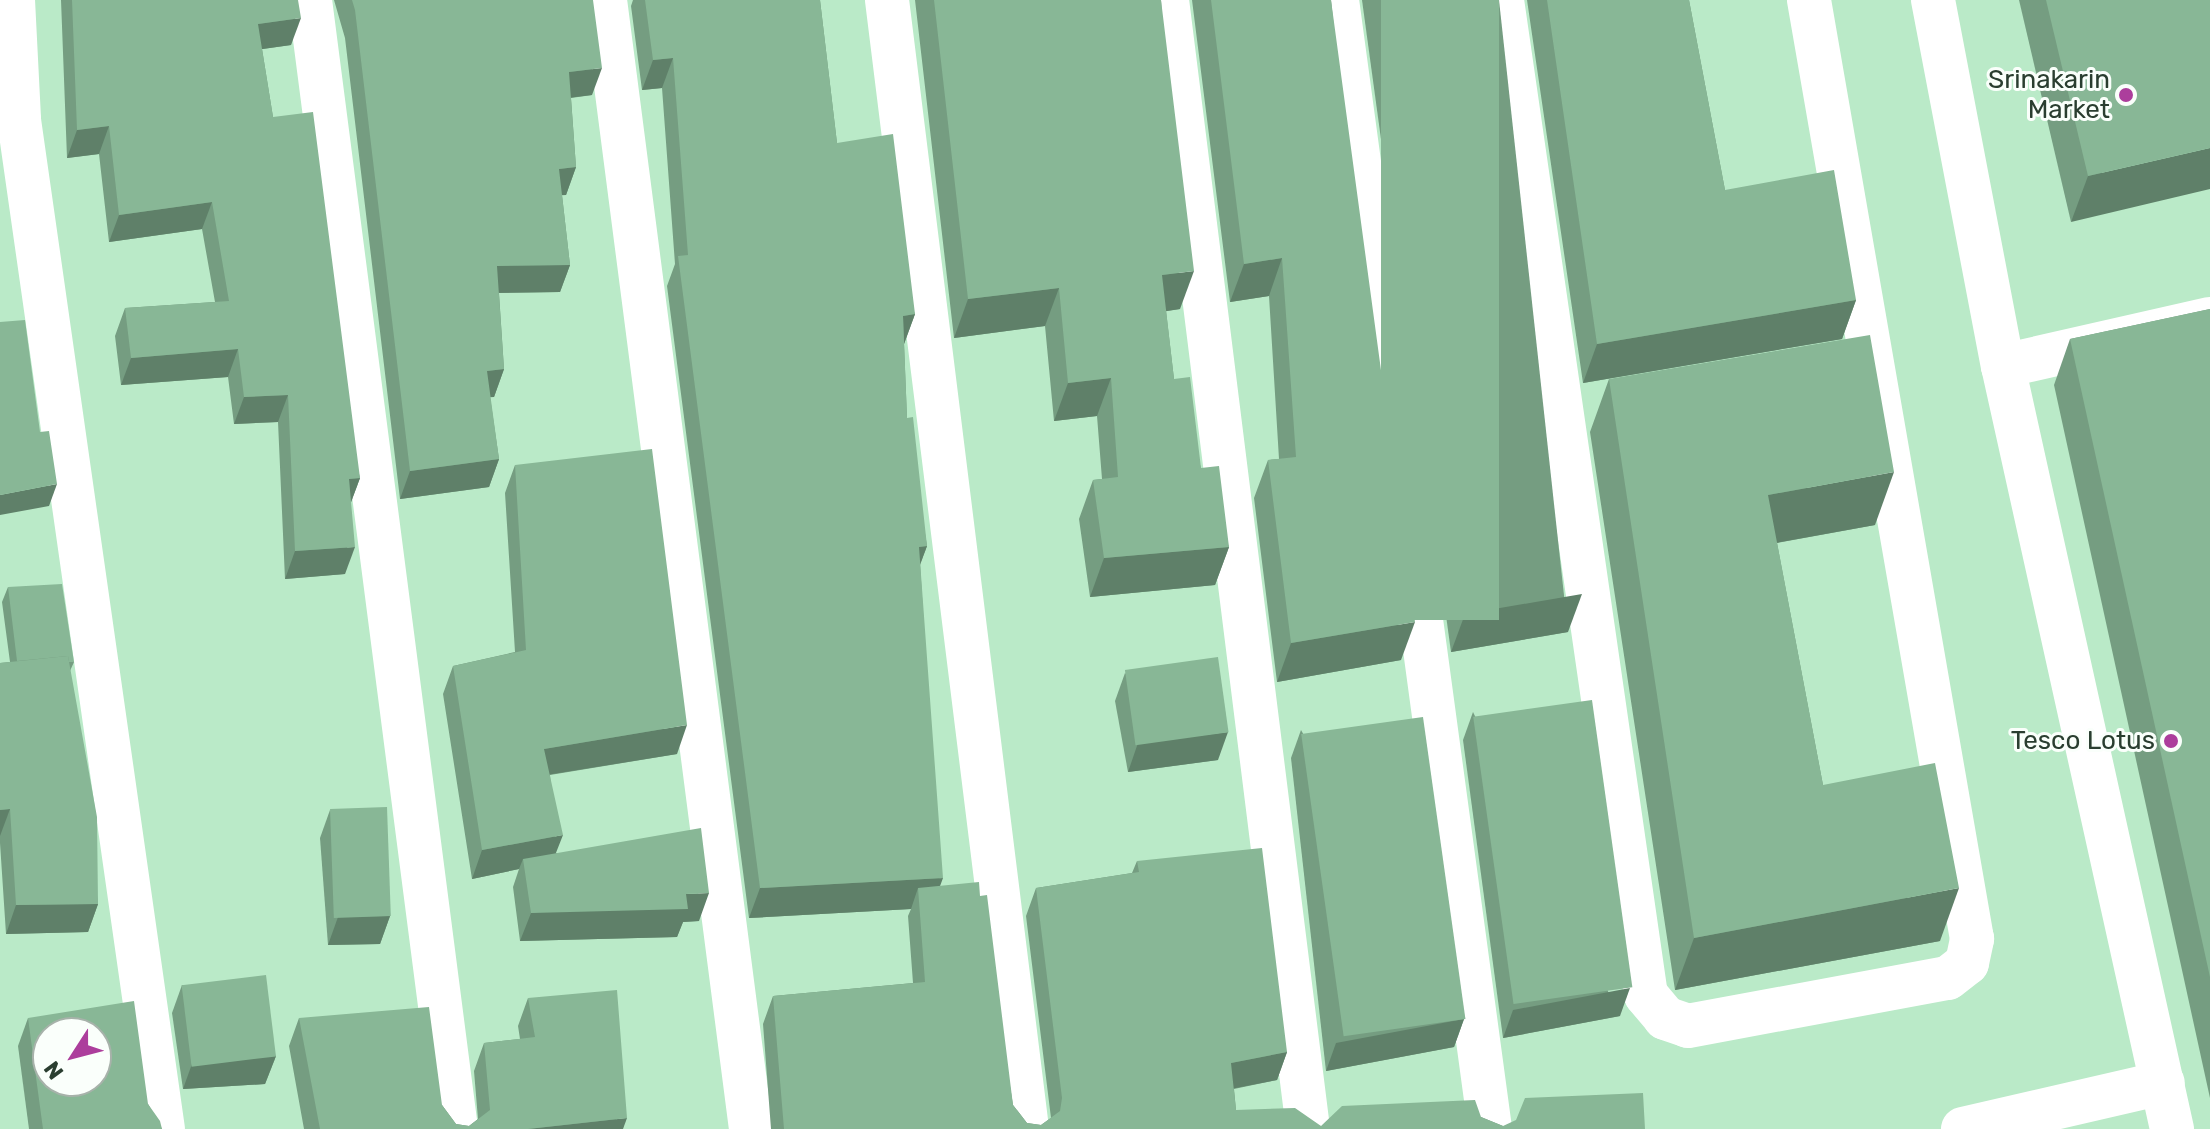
<!DOCTYPE html>
<style>
body{margin:0}
#map{position:relative;width:2210px;height:1129px;overflow:hidden;background:#baeac8;font-family:Rubik,sans-serif}
div>[style]{position:absolute}
[style*='--x']{left:calc(var(--x)*1px);top:calc(var(--y)*1px);width:calc(var(--w)*1px);rotate:calc(var(--a)*1deg)}
.minor>*{height:44px;margin:-22px;padding:0 22px;transform-origin:22px;border-radius:22px;background:#fff}
.wall>*{inset:0;background:#759d81}
.shaded-wall>*{inset:0;background:#5f8069}
.building>*{inset:0;background:#88b796;transform-origin:0 0}
.dots>*{width:22px;height:22px;translate:-50% -50%;box-sizing:border-box;border:4px solid #fafffb;border-radius:50%}
span{translate:-50% -50%;white-space:nowrap;text-align:center;line-height:1.15;-webkit-text-stroke:6px #fafffb;paint-order:stroke}
.poi-label{font-size:26px;color:#2a3e30}
.right{translate:-100% -50%;text-align:right}
.north{position:absolute;left:32px;top:1017px;width:80px;height:80px;box-sizing:border-box;background:#fafffb;border:2px solid #a7b2aa;border-radius:50%;rotate:234deg;font-size:22px;font-weight:700;line-height:32px;text-align:center;color:#2a3e30}
.north::after{content:'';display:block;margin:auto;width:28px;height:36px;background:#ac3e9c;clip-path:polygon(50% 0,100% 100%,50% 72%,0 100%)}
</style>
<div id="map">
<div class="minor">
<div style="--x:13;--y:0;--w:120;--a:87.1"></div>
<div style="--x:19;--y:120;--w:1019;--a:81.88"></div>
<div style="--x:310;--y:0;--w:1138;--a:82.63"></div>
<div style="--x:605;--y:0;--w:1138;--a:82.63"></div>
<div style="--x:887;--y:0;--w:1138;--a:82.93"></div>
<div style="--x:1167;--y:0;--w:1138;--a:82.88"></div>
<div style="--x:1337;--y:0;--w:1139;--a:82.28"></div>
<div style="--x:1502;--y:0;--w:1005;--a:81.77"></div>
<div style="--x:1646;--y:995;--w:30;--a:50"></div>
<div style="--x:1665;--y:1018;--w:24;--a:19"></div>
<div style="--x:1688;--y:1026;--w:264;--a:-10.5"></div>
<div style="--x:1948;--y:978;--w:24;--a:-38"></div>
<div style="--x:1967;--y:963;--w:25;--a:-78"></div>
<div style="--x:1972;--y:939;--w:953;--a:-99.85"></div>
<div style="--x:1933;--y:0;--w:373;--a:79.2"></div>
<div style="--x:1963;--y:1129;--w:205;--a:-13"></div>
<div style="--x:2172;--y:1129;--w:781;--a:-102.49"></div>
<div style="--x:2003;--y:366;--w:212;--a:-12.8"></div>
</div>
<div class="wall">
<div style="clip-path:polygon(61px 0,298px 0,291px 45px,262px 49px,273px 117px,360px 478px,351px 502px,345px 574px,285px 579px,278px 422px,234px 424px,228px 377px,121px 385px,115px 336px,125px 308px,215px 302px,202px 229px,109px 242px,99px 154px,67px 158px)"></div>
<div style="clip-path:polygon(334px 0,593px 0,592px 95px,571px 98px,576px 167px,566px 195px,562px 195px,570px 265px,560px 292px,499px 293px,504px 369px,494px 397px,490px 397px,499px 459px,489px 487px,400px 499px,345px 38px)"></div>
<div style="clip-path:polygon(633px 0,820px 0,837px 143px,915px 314px,904px 344px,907px 418px,927px 546px,920px 564px,940px 886px,980px 896px,1013px 1105px,1027px 1123px,1041px 1125px,1051px 1118px,1026px 916px,1036px 888px,1132px 873px,1137px 861px,1287px 1052px,1277px 1080px,1234px 1089px,1236px 1110px,1321px 1126px,1481px 1117px,1503px 1126px,1645px 1129px,771px 1129px,763px 1024px,773px 996px,913px 983px,908px 916px,911px 909px,749px 918px,667px 286px,675px 264px,662px 88px,642px 90px,631px 6px)"></div>
<div style="clip-path:polygon(915px 0,1161px 0,1180px 309px,1166px 311px,1174px 379px,1201px 468px,1229px 547px,1215px 585px,1090px 597px,1079px 519px,1093px 480px,1102px 479px,1097px 416px,1054px 421px,1045px 326px,954px 338px)"></div>
<div style="clip-path:polygon(1192px 0,1331px 0,1401px 660px,1277px 682px,1254px 498px,1268px 460px,1279px 459px,1269px 296px,1230px 302px)"></div>
<div style="clip-path:polygon(1362px 0,1499px 0,1568px 632px,1451px 652px)"></div>
<div style="clip-path:polygon(1527px 0,1689px 0,1725px 190px,1856px 300px,1842px 339px,1583px 383px)"></div>
<div style="clip-path:polygon(2019px 0,2210px 0,2071px 222px)"></div>
<div style="clip-path:polygon(2210px 309px,2210px 1098px,2054px 385px,2070px 339px)"></div>
<div style="clip-path:polygon(1609px 379px,1875px 525px,1777px 543px,1823px 785px,1940px 941px,1675px 990px,1590px 432px)"></div>
<div style="clip-path:polygon(515px 465px,677px 754px,550px 775px,556px 853px,699px 921px,683px 922px,677px 937px,520px 941px,513px 887px,519px 869px,472px 879px,443px 694px,453px 666px,515px 652px,505px 493px)"></div>
<div style="clip-path:polygon(8px 587px,74px 662px,70px 671px,98px 904px,88px 932px,6px 934px,0 843px,0 663px,10px 662px,2px 602px)"></div>
<div style="clip-path:polygon(1125px 673px,1218px 760px,1128px 772px,1115px 701px)"></div>
<div style="clip-path:polygon(1473px 712px,1620px 1016px,1503px 1038px,1463px 740px)"></div>
<div style="clip-path:polygon(1301px 730px,1464px 1019px,1454px 1047px,1326px 1071px,1291px 758px)"></div>
<div style="clip-path:polygon(330px 810px,390px 916px,380px 944px,328px 945px,320px 838px)"></div>
<div style="clip-path:polygon(182px 985px,276px 1056px,265px 1084px,183px 1089px,172px 1013px)"></div>
<div style="clip-path:polygon(528px 998px,623px 1129px,304px 1129px,289px 1046px,299px 1018px,442px 1105px,456px 1124px,469px 1126px,478px 1119px,474px 1071px,484px 1043px,520px 1039px,518px 1026px)"></div>
<div style="clip-path:polygon(28px 1018px,148px 1104px,162px 1129px,29px 1129px,18px 1046px)"></div>
</div>
<div class="shaded-wall">
<div style="clip-path:polygon(301px 18px,291px 45px,248px 51px,258px 24px)"></div>
<div style="clip-path:polygon(673px 58px,662px 88px,642px 90px,653px 60px)"></div>
<div style="clip-path:polygon(602px 68px,592px 95px,559px 99px,569px 72px)"></div>
<div style="clip-path:polygon(109px 126px,99px 154px,67px 158px,77px 130px)"></div>
<div style="clip-path:polygon(2210px 148px,2210px 189px,2071px 222px,2088px 176px)"></div>
<div style="clip-path:polygon(576px 167px,566px 195px,549px 196px,559px 169px)"></div>
<div style="clip-path:polygon(212px 202px,202px 229px,109px 242px,119px 215px)"></div>
<div style="clip-path:polygon(1282px 258px,1269px 296px,1230px 302px,1244px 264px)"></div>
<div style="clip-path:polygon(570px 265px,560px 292px,487px 293px,497px 266px)"></div>
<div style="clip-path:polygon(1194px 271px,1180px 309px,1148px 314px,1162px 275px)"></div>
<div style="clip-path:polygon(1059px 288px,1045px 326px,954px 338px,968px 299px)"></div>
<div style="clip-path:polygon(1856px 300px,1842px 339px,1583px 383px,1597px 344px)"></div>
<div style="clip-path:polygon(915px 314px,904px 344px,903px 316px)"></div>
<div style="clip-path:polygon(238px 349px,228px 377px,121px 385px,131px 358px)"></div>
<div style="clip-path:polygon(504px 369px,494px 397px,477px 398px,487px 371px)"></div>
<div style="clip-path:polygon(1111px 378px,1097px 416px,1054px 421px,1068px 383px)"></div>
<div style="clip-path:polygon(288px 395px,278px 422px,234px 424px,244px 397px)"></div>
<div style="clip-path:polygon(499px 459px,489px 487px,400px 499px,410px 471px)"></div>
<div style="clip-path:polygon(1894px 472px,1875px 525px,1748px 548px,1768px 495px)"></div>
<div style="clip-path:polygon(360px 478px,350px 505px,349px 479px)"></div>
<div style="clip-path:polygon(57px 484px,49px 506px,0 515px,0 495px)"></div>
<div style="clip-path:polygon(927px 546px,916px 576px,919px 547px)"></div>
<div style="clip-path:polygon(355px 547px,345px 574px,285px 579px,295px 551px)"></div>
<div style="clip-path:polygon(1229px 547px,1215px 585px,1090px 597px,1104px 558px)"></div>
<div style="clip-path:polygon(1582px 594px,1568px 632px,1451px 652px,1465px 614px)"></div>
<div style="clip-path:polygon(1415px 622px,1401px 660px,1277px 682px,1291px 643px)"></div>
<div style="clip-path:polygon(687px 725px,677px 754px,534px 777px,544px 749px)"></div>
<div style="clip-path:polygon(1228px 732px,1218px 760px,1128px 772px,1138px 743px)"></div>
<div style="clip-path:polygon(10px 809px,0 836px,0 810px)"></div>
<div style="clip-path:polygon(563px 835px,552px 863px,523px 859px,519px 869px,472px 879px,482px 850px)"></div>
<div style="clip-path:polygon(943px 878px,932px 908px,918px 888px,911px 909px,749px 918px,760px 888px)"></div>
<div style="clip-path:polygon(1959px 888px,1940px 941px,1675px 990px,1694px 938px)"></div>
<div style="clip-path:polygon(709px 893px,699px 921px,683px 922px,677px 937px,520px 941px,531px 913px,686px 894px)"></div>
<div style="clip-path:polygon(98px 904px,88px 932px,6px 934px,16px 905px)"></div>
<div style="clip-path:polygon(390px 916px,380px 944px,328px 945px,338px 917px)"></div>
<div style="clip-path:polygon(1630px 988px,1620px 1016px,1503px 1038px,1513px 1010px)"></div>
<div style="clip-path:polygon(1464px 1019px,1454px 1047px,1326px 1071px,1336px 1043px)"></div>
<div style="clip-path:polygon(1287px 1052px,1277px 1080px,1220px 1091px,1231px 1063px)"></div>
<div style="clip-path:polygon(276px 1056px,265px 1084px,183px 1089px,193px 1061px)"></div>
<div style="clip-path:polygon(627px 1118px,623px 1129px,528px 1129px)"></div>
</div>
<div class="building">
<div style="clip-path:polygon(72px 0,298px 0,301px 18px,258px 24px,273px 117px,313px 112px,360px 478px,349px 479px,355px 547px,295px 551px,288px 395px,244px 397px,238px 349px,131px 358px,125px 308px,229px 301px,212px 202px,119px 215px,109px 126px,77px 130px)"></div>
<div style="clip-path:polygon(352px 0,593px 0,602px 68px,569px 72px,576px 167px,559px 169px,570px 265px,497px 266px,504px 369px,487px 371px,499px 459px,410px 471px,355px 10px)"></div>
<div style="clip-path:polygon(645px 0,820px 0,837px 143px,893px 134px,915px 314px,903px 316px,907px 418px,913px 417px,927px 546px,919px 547px,943px 878px,760px 888px,678px 256px,688px 255px,673px 58px,653px 60px)"></div>
<div style="clip-path:polygon(934px 0,1161px 0,1194px 271px,1162px 275px,1174px 379px,1190px 377px,1201px 468px,1219px 466px,1229px 547px,1104px 558px,1093px 480px,1118px 477px,1111px 378px,1068px 383px,1059px 288px,968px 299px)"></div>
<div style="clip-path:polygon(1211px 0,1331px 0,1415px 622px,1291px 643px,1268px 460px,1296px 457px,1282px 258px,1244px 264px)"></div>
<div style="left:1381px;top:0;width:118px;height:620px"></div>
<div style="clip-path:polygon(1547px 0,1689px 0,1725px 190px,1834px 170px,1856px 300px,1597px 344px)"></div>
<div style="clip-path:polygon(2046px 0,2210px 0,2210px 148px,2088px 176px)"></div>
<div style="clip-path:polygon(2210px 309px,2210px 977px,2070px 339px)"></div>
<div style="clip-path:polygon(25px 320px,40px 432px,49px 431px,57px 484px,0 495px,0 322px)"></div>
<div style="clip-path:polygon(1870px 335px,1894px 472px,1768px 495px,1823px 785px,1935px 763px,1959px 888px,1694px 938px,1609px 379px)"></div>
<div style="clip-path:polygon(652px 449px,687px 725px,544px 749px,563px 835px,482px 850px,453px 666px,526px 650px,515px 465px)"></div>
<div style="clip-path:polygon(62px 584px,74px 662px,69px 662px,68px 656px,17px 661px,8px 587px)"></div>
<div style="clip-path:polygon(68px 656px,97px 817px,98px 904px,16px 905px,10px 809px,0 810px,0 663px)"></div>
<div style="left:1218px;top:657px;width:76px;height:94px;rotate:82deg"></div>
<div style="left:1592px;top:700px;width:290px;height:120px;rotate:82deg"></div>
<div style="left:1423px;top:717px;width:305px;height:123px;rotate:82deg"></div>
<div style="left:387px;top:807px;width:109px;height:57px;rotate:88deg"></div>
<div style="clip-path:polygon(701px 828px,709px 893px,686px 894px,688px 909px,531px 913px,523px 859px)"></div>
<div style="clip-path:polygon(1262px 848px,1287px 1052px,1231px 1063px,1236px 1110px,1295px 1108px,1321px 1126px,1342px 1106px,1475px 1100px,1481px 1117px,1503px 1126px,1516px 1120px,1525px 1098px,1643px 1093px,1645px 1129px,784px 1129px,773px 996px,925px 982px,918px 888px,979px 882px,980px 896px,987px 895px,1013px 1105px,1027px 1123px,1041px 1125px,1060px 1111px,1062px 1098px,1036px 888px,1139px 872px,1137px 861px)"></div>
<div style="left:266px;top:975px;width:82px;height:85px;rotate:83deg"></div>
<div style="clip-path:polygon(617px 990px,627px 1118px,528px 1129px,320px 1129px,299px 1018px,429px 1007px,442px 1105px,456px 1124px,469px 1126px,490px 1110px,484px 1043px,535px 1037px,528px 998px)"></div>
<div style="clip-path:polygon(evenodd,134px 1001px,148px 1104px,160px 1121px,162px 1129px,43px 1129px,28px 1018px,134px 1001px,48px 1033px,96px 1033px,96px 1081px,48px 1081px,48px 1033px)"></div>
</div>
<div class="dots">
<div style="left:2126px;top:95px;background:#ac3e9c"></div>
<div style="left:2171px;top:741px;background:#ac3e9c"></div>
</div>
<div class="poi-label">
<span class="right" style="left:2110px;top:95px">Srinakarin<br>Market</span>
<span class="right" style="left:2155px;top:741px">Tesco Lotus</span>
</div>
<div class="north">N</div>
</div>
